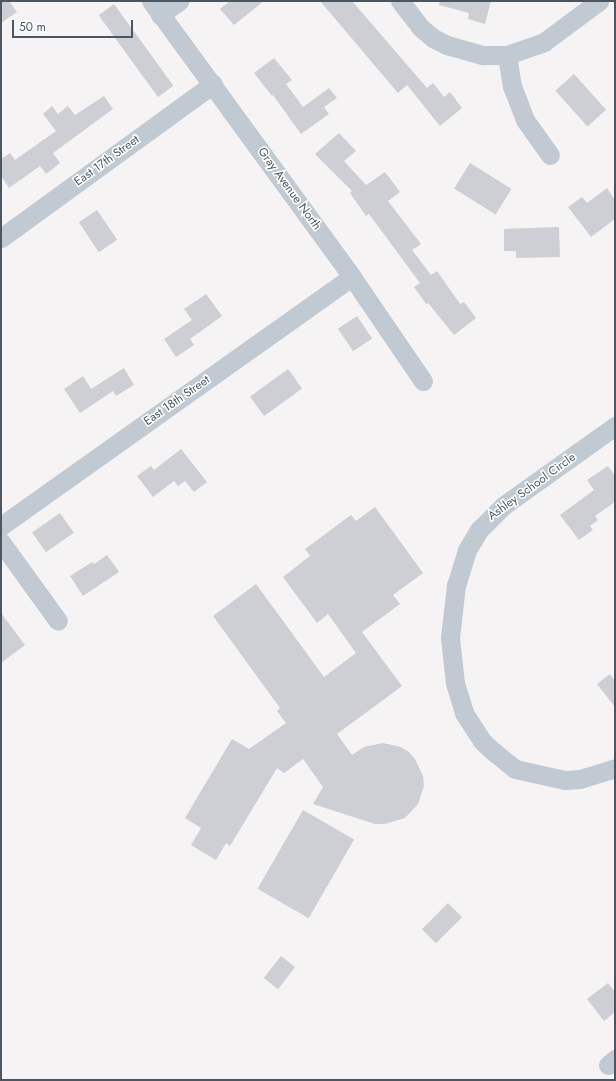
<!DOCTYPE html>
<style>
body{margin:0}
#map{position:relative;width:616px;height:1081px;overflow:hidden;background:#f5f3f3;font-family:Jost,sans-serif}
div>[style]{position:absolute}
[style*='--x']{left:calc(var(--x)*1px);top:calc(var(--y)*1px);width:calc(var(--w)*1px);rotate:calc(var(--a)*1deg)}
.building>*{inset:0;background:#cdcfd5;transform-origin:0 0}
.minor>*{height:19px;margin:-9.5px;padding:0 9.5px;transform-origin:9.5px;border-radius:9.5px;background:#c1cad2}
span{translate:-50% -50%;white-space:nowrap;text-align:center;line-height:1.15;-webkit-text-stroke:3px #fff;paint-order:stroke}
.street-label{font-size:12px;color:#4a5661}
.frame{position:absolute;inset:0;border:2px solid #4a5661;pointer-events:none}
.scale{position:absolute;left:12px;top:20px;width:121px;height:18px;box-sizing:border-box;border:2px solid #4a5661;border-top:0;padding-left:5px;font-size:12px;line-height:14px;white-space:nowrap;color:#4a5661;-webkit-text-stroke:3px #fff;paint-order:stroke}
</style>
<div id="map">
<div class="building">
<div style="clip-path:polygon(1px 1px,9px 1px,17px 12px,1px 23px)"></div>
<div style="clip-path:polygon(230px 1px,264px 1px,234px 25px,220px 9px)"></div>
<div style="clip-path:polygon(320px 1px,352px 1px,427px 88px,433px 83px,444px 97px,450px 92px,462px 108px,440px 126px,407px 85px,398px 93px)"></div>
<div style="clip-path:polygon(440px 1px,491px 1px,485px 24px,468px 19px,469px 13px,439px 5px)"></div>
<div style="left:114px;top:4px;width:101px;height:19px;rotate:54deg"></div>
<div style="clip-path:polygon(274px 58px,292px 80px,286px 84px,303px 107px,329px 88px,337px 98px,324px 107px,329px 114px,301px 134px,273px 95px,272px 96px,254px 73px)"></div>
<div style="left:574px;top:74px;width:48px;height:25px;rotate:48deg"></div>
<div style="clip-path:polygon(104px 96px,113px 109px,53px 153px,60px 163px,46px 174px,40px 166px,9px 188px,1px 176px,1px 159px,10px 153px,15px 160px,56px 131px,43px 114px,52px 106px,58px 114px,68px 106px,75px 115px)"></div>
<div style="clip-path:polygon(339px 133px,356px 151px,344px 161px,366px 185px,385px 172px,400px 192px,388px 201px,421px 244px,412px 250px,431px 275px,437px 271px,460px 304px,464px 302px,476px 318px,454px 335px,428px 303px,426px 304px,414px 287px,420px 283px,369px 214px,366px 216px,350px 193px,352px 191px,315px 154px)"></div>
<div style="left:470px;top:163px;width:49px;height:30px;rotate:32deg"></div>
<div style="clip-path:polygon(607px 188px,615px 200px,615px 219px,591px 237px,568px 207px,582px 197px,587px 203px)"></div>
<div style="left:97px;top:210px;width:36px;height:22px;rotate:56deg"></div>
<div style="clip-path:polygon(559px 227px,560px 257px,516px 258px,516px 251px,504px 251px,504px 229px)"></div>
<div style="clip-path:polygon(206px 294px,222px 316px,190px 339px,194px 345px,176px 357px,164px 339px,192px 320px,184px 309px)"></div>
<div style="left:357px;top:316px;width:27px;height:23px;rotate:56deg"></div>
<div style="clip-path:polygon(124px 368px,134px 385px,116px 396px,113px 391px,80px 413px,64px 389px,83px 376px,91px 389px)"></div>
<div style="left:288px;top:369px;width:24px;height:47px;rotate:54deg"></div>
<div style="clip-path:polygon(181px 449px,207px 482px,194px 492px,185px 481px,178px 486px,174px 481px,153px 497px,137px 476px,151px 466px,154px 470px)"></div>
<div style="clip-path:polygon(608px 466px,615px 476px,615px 502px,595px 516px,598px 520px,590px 526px,593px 530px,579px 540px,560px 515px,594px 490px,587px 480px)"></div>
<div style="clip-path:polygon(375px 507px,423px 573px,393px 595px,400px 604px,362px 632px,402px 686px,337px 734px,352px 755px,364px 747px,383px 743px,401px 747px,409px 752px,415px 759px,423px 776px,424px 786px,418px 804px,405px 818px,385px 824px,375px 824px,313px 804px,323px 787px,303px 759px,284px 773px,277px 768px,230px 846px,226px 843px,216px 860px,191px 845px,201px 828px,185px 818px,232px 739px,249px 749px,286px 723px,277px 711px,280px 708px,213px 616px,256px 584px,324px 677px,356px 653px,328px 614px,317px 623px,283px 577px,310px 556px,305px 549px,351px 515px,356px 521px)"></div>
<div style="left:60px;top:513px;width:24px;height:34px;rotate:55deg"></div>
<div style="clip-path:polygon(107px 555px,119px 572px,83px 596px,70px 576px,92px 562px,94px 564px)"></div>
<div style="clip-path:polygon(1px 613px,25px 645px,1px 663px)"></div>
<div style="clip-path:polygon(610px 674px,615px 681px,615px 707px,597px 684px)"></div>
<div style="left:303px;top:810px;width:59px;height:91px;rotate:30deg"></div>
<div style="left:448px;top:903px;width:20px;height:37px;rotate:45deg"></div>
<div style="left:281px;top:956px;width:18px;height:28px;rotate:38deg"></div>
<div style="clip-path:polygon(608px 983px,615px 992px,615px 1012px,604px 1021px,587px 999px)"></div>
</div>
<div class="minor">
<div style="--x:151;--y:1;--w:341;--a:53.9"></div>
<div style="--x:352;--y:277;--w:126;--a:55.7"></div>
<div style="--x:400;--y:1;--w:33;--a:52"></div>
<div style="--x:420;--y:27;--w:17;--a:40"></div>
<div style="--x:433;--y:38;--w:16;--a:27"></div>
<div style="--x:447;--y:45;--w:37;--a:16"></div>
<div style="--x:483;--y:55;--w:24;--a:0"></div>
<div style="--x:507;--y:55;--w:39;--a:-19"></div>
<div style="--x:544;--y:42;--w:69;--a:-36.7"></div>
<div style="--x:160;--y:15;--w:24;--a:-36"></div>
<div style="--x:507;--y:55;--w:31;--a:81"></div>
<div style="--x:512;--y:86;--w:36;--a:69"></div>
<div style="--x:525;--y:120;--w:43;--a:54.5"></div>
<div style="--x:1;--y:238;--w:262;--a:-36"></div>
<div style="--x:615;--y:426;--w:138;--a:144.5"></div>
<div style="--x:503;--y:506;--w:34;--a:135"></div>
<div style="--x:479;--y:530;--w:23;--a:121"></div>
<div style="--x:467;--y:550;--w:37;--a:107"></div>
<div style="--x:456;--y:585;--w:53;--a:96.5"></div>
<div style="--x:450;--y:638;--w:45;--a:83.7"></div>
<div style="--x:455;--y:683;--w:31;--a:73"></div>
<div style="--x:464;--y:713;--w:33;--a:57"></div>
<div style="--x:482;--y:741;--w:16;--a:43"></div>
<div style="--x:494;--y:752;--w:27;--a:39"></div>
<div style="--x:515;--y:769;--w:51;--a:12.4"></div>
<div style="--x:565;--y:780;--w:15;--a:-4"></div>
<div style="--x:580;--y:779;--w:37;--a:-17"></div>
<div style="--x:1;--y:526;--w:430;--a:-35.4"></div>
<div style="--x:1;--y:542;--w:97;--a:54.2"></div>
<div style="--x:608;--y:1065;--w:9;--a:-41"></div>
</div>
<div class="street-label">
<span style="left:107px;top:161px;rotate:-36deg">East 17th Street</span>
<span style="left:289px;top:189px;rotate:54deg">Gray Avenue North</span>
<span style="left:177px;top:401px;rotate:-35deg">East 18th Street</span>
<span style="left:532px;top:487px;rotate:-36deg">Ashley School Circle</span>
</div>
<div class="frame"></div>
<div class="scale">50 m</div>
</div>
